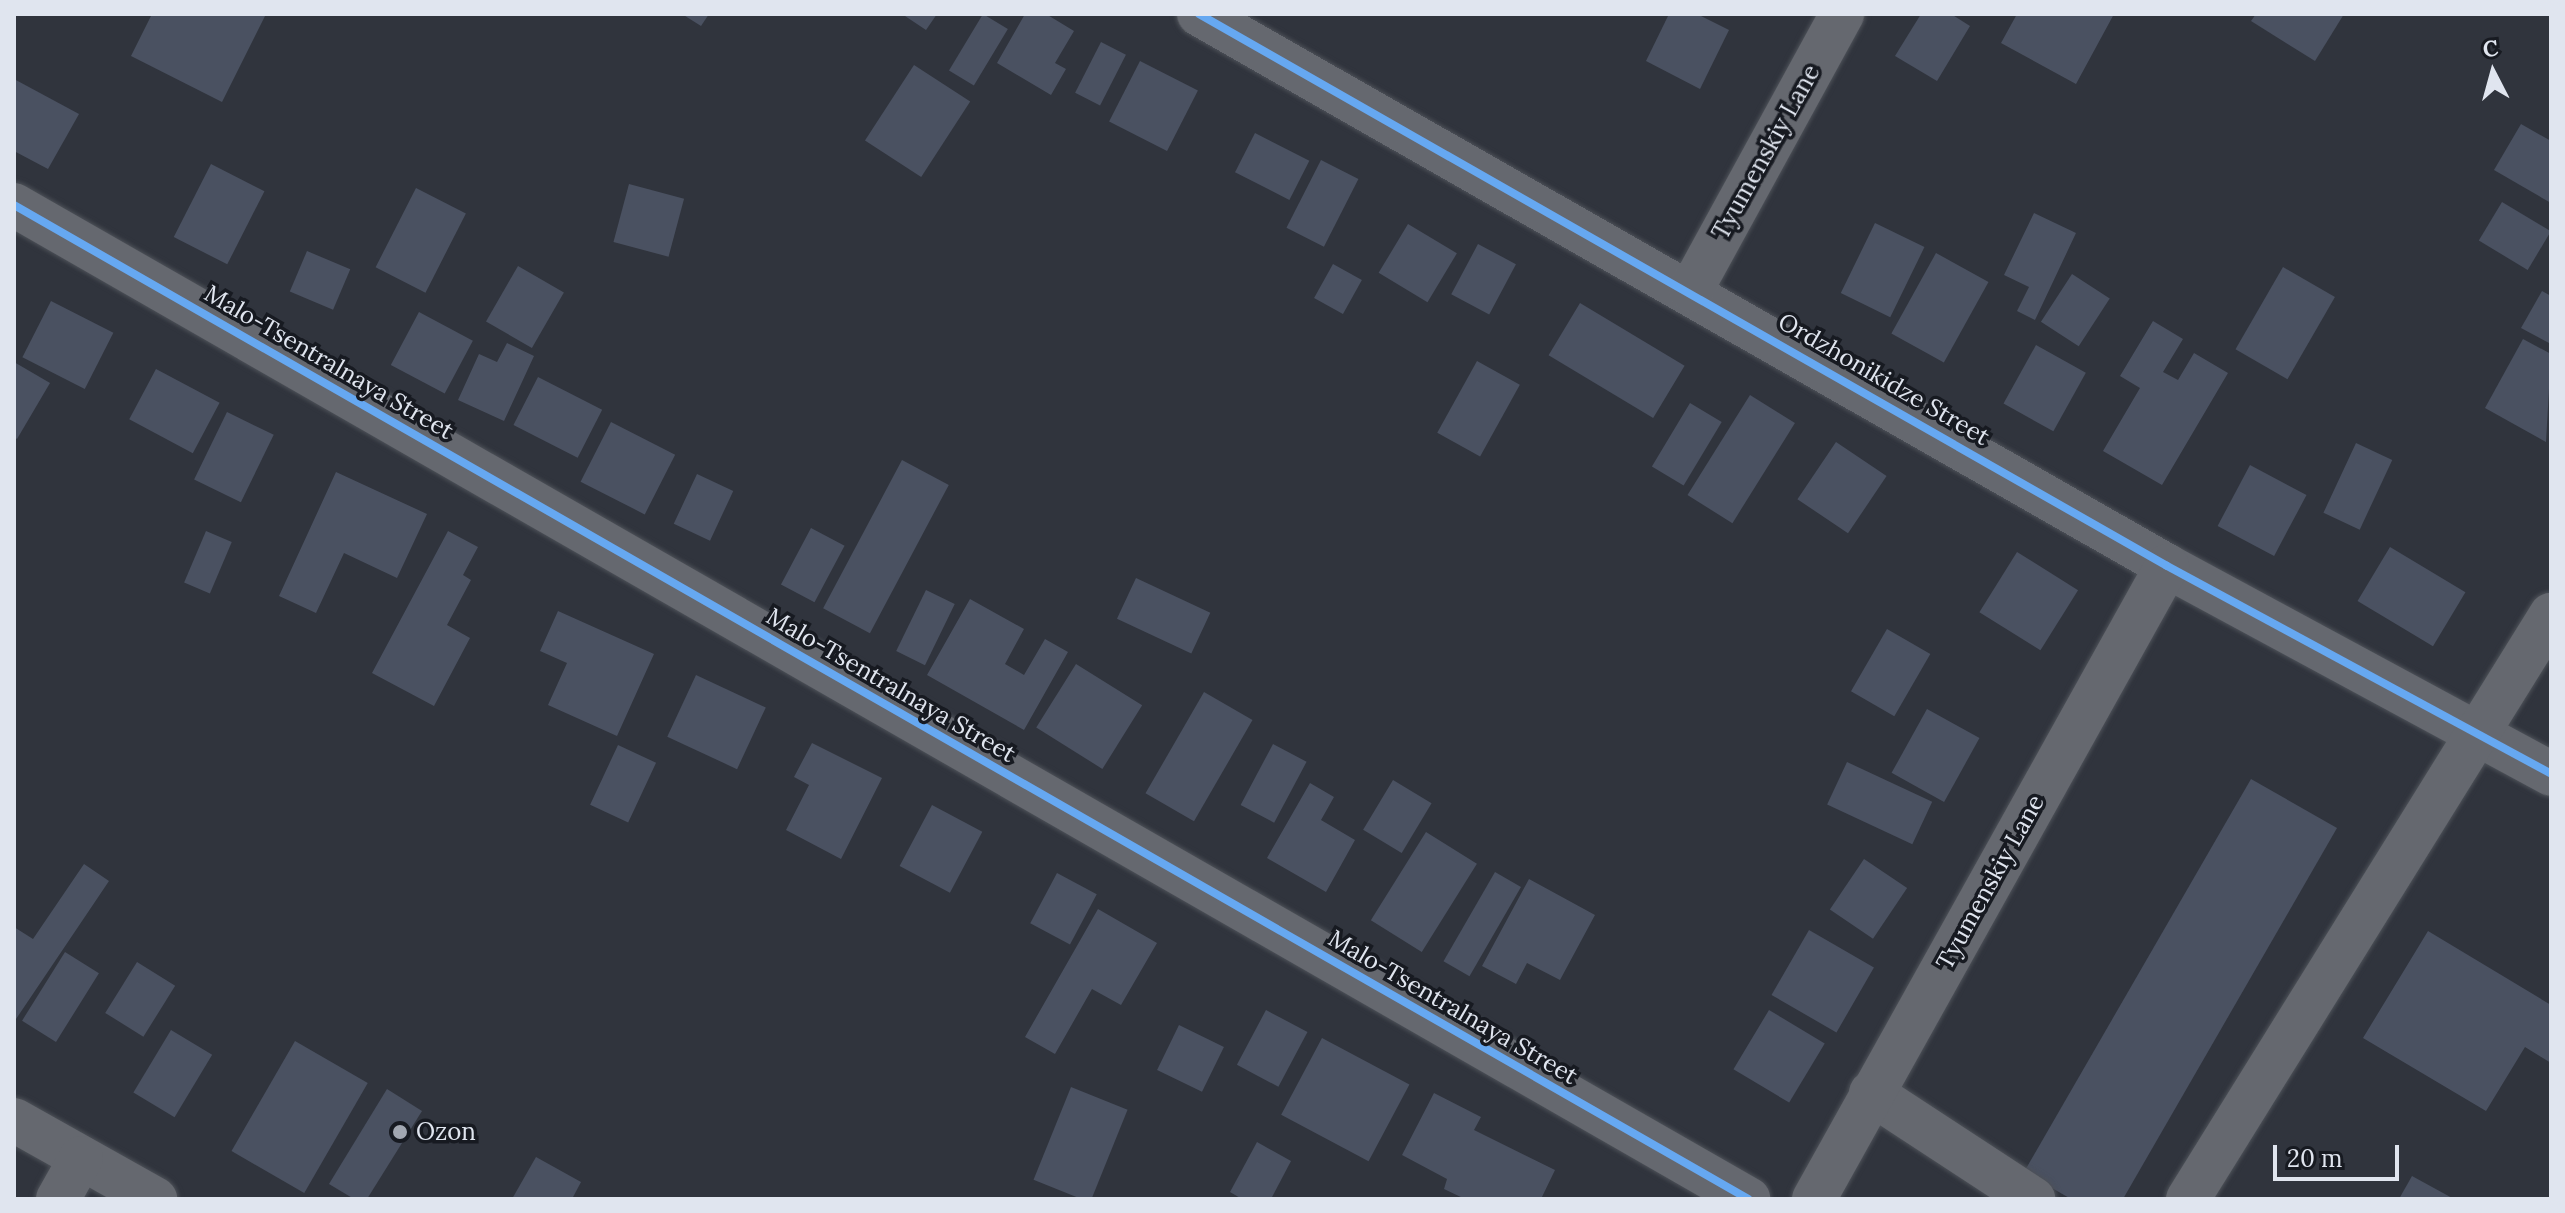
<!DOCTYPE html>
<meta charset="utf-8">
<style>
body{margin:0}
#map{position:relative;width:2565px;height:1213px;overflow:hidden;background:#30343d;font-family:Lora,serif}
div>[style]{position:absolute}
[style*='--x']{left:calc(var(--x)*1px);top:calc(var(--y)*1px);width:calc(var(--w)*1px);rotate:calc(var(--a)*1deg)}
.building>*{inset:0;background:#4a5161;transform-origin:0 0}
.roads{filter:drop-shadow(0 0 2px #4d5158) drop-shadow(0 0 2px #4d5158)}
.minor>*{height:44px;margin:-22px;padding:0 22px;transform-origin:22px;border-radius:22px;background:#65686f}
.cycleway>*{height:8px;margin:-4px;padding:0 4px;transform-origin:4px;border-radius:4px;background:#66a8f1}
.dots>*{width:22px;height:22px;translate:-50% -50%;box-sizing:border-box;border:4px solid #171a21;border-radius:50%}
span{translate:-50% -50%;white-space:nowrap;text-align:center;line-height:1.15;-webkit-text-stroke:7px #171a21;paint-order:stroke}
.street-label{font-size:24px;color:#e0e5ef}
.poi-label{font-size:24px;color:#e0e5ef}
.left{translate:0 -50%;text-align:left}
.frame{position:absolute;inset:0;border:16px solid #e0e5ef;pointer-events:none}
.north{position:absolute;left:2453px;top:32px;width:80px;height:80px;-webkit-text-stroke:6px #171a21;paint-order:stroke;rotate:354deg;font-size:22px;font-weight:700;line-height:32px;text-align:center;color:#e0e5ef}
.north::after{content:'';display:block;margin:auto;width:28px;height:36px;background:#e0e5ef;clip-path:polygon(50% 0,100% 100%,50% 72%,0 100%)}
.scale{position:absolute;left:2273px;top:1145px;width:126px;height:36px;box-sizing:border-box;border:4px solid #e0e5ef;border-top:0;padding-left:10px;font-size:24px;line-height:28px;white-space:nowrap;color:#e0e5ef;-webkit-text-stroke:6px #171a21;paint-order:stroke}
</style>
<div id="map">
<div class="building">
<div style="clip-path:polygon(152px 14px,266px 14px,222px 102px,131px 56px)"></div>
<div style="clip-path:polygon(682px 14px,709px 14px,701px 26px)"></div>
<div style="clip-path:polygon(902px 14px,937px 14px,926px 30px)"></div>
<div style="left:983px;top:14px;width:29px;height:66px;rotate:31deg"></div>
<div style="clip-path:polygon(1025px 14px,1046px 14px,1074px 31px,1055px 63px,1066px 69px,1051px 95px,997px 63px)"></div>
<div style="clip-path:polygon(1669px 14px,1697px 14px,1729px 30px,1700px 89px,1646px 61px)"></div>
<div style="clip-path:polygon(1921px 14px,1951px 14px,1970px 26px,1937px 81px,1895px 56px)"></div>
<div style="clip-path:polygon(2017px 14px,2073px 15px,2114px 14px,2076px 84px,2001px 43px)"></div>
<div style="clip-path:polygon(2256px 14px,2344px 14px,2315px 61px,2251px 21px)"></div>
<div style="left:1101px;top:42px;width:28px;height:57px;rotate:27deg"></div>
<div style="left:1140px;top:61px;width:65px;height:68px;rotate:27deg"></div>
<div style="left:914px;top:65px;width:67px;height:90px;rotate:33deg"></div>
<div style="clip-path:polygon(14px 79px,79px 114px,48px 169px,14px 151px)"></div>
<div style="clip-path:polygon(2521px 124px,2551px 141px,2551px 203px,2494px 170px)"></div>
<div style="left:1255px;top:133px;width:61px;height:44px;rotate:27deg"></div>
<div style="left:1321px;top:160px;width:42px;height:76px;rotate:27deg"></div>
<div style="left:211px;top:164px;width:60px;height:82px;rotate:27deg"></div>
<div style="left:629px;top:184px;width:57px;height:60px;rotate:15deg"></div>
<div style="left:416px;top:188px;width:56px;height:89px;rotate:27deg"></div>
<div style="left:2502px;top:202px;width:57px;height:45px;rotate:31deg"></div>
<div style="clip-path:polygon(2034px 213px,2076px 233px,2035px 320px,2017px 311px,2029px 287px,2004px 275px)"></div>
<div style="left:1875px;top:223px;width:55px;height:78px;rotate:26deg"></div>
<div style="left:1408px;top:224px;width:57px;height:57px;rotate:31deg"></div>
<div style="left:1478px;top:244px;width:43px;height:57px;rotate:28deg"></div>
<div style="left:307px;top:251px;width:47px;height:44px;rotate:23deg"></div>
<div style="left:1936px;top:253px;width:60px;height:92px;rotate:29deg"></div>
<div style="left:1333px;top:264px;width:33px;height:39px;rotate:29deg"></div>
<div style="left:518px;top:266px;width:53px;height:64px;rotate:30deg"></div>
<div style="left:2283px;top:267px;width:60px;height:95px;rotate:30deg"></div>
<div style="left:2072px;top:274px;width:45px;height:57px;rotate:33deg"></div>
<div style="clip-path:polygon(2542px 291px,2551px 296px,2551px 344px,2521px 328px)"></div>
<div style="left:51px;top:301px;width:70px;height:63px;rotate:27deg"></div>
<div style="left:1580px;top:303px;width:122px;height:61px;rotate:31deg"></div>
<div style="left:419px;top:312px;width:61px;height:60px;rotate:28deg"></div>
<div style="clip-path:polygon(2153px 321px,2183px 339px,2163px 372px,2178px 380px,2194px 353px,2228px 373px,2162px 485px,2103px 451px,2140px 388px,2120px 376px)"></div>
<div style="clip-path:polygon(2523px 339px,2551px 354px,2546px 442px,2485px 408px)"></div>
<div style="clip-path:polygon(507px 343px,534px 356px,504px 421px,458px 400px,479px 354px,497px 362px)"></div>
<div style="left:2036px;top:345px;width:57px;height:67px;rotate:29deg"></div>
<div style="left:1477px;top:361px;width:49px;height:82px;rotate:29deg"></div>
<div style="clip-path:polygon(14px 362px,50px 383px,17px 439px,14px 437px)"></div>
<div style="left:156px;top:369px;width:72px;height:57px;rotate:28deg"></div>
<div style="left:538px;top:377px;width:72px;height:54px;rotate:27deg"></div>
<div style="left:1750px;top:395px;width:53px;height:118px;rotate:32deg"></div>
<div style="left:1690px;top:403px;width:37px;height:74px;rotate:31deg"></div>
<div style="left:227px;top:412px;width:52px;height:75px;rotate:26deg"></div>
<div style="left:611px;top:422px;width:72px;height:67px;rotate:27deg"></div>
<div style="left:1836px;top:442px;width:61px;height:69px;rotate:34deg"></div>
<div style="left:2356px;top:443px;width:40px;height:77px;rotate:25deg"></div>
<div style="left:902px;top:460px;width:53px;height:168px;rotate:28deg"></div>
<div style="left:2250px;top:465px;width:64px;height:69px;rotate:28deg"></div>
<div style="clip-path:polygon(336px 472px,427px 514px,397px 578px,344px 553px,316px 613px,279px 596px)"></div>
<div style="left:697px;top:474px;width:40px;height:55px;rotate:25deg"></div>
<div style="left:811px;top:528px;width:38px;height:64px;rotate:28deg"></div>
<div style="left:206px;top:531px;width:28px;height:56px;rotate:23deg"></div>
<div style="clip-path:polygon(448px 531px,478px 547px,463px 575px,471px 580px,447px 625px,470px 638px,434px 706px,372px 673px)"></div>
<div style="left:2390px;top:547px;width:88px;height:63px;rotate:31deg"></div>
<div style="left:2017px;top:552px;width:72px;height:71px;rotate:32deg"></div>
<div style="left:1136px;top:578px;width:82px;height:45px;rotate:25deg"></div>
<div style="left:926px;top:590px;width:32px;height:68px;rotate:26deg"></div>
<div style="clip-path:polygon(970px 599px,1024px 629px,1005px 664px,1024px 675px,1045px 639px,1068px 652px,1024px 730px,927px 675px)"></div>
<div style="clip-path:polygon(558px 611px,654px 654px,617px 736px,548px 705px,567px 663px,540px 651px)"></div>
<div style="left:1887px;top:629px;width:50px;height:72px;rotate:30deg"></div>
<div style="left:1076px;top:664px;width:78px;height:75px;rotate:32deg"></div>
<div style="left:696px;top:675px;width:77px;height:68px;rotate:25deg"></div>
<div style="left:1204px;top:692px;width:56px;height:117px;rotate:30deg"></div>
<div style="left:1927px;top:709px;width:60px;height:73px;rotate:29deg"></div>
<div style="clip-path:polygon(812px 743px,882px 778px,841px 859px,786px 830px,809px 785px,794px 777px)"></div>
<div style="left:1273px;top:744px;width:38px;height:69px;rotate:28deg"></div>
<div style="left:618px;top:745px;width:42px;height:66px;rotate:25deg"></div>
<div style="left:1847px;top:762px;width:94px;height:47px;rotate:25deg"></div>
<div style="clip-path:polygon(2251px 779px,2337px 828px,2123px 1199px,2071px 1199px,2024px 1172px)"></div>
<div style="left:1393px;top:780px;width:45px;height:58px;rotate:31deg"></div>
<div style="clip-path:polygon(1310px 783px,1334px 797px,1321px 820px,1355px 840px,1326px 892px,1267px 858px)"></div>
<div style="left:932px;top:805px;width:57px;height:69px;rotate:28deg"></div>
<div style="left:1426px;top:832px;width:60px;height:104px;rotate:32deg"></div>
<div style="left:1864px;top:859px;width:52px;height:61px;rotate:34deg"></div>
<div style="clip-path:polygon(84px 864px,109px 881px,14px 1022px,14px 927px,33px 939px)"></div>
<div style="left:1495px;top:872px;width:30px;height:103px;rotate:30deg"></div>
<div style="left:1057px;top:873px;width:45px;height:57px;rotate:28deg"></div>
<div style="clip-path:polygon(1529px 879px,1595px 915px,1560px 980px,1527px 963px,1516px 984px,1482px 966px)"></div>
<div style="clip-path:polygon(1098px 909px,1157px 943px,1121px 1005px,1092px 989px,1055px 1054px,1025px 1037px)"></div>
<div style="left:1809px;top:930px;width:75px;height:75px;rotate:30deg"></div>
<div style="clip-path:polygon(2428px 931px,2551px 1005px,2551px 1063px,2525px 1047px,2486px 1111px,2363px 1038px)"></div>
<div style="left:65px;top:952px;width:40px;height:81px;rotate:32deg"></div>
<div style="left:137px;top:962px;width:45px;height:60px;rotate:32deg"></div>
<div style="left:1266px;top:1010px;width:47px;height:62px;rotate:28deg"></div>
<div style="left:1769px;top:1010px;width:65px;height:69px;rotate:31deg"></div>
<div style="left:1179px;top:1025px;width:50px;height:50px;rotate:26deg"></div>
<div style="left:171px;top:1030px;width:48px;height:73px;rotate:31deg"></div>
<div style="left:1322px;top:1038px;width:99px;height:87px;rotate:28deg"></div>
<div style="left:295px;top:1041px;width:84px;height:127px;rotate:30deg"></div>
<div style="left:1071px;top:1087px;width:61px;height:100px;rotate:22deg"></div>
<div style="clip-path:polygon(387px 1089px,422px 1111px,367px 1199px,354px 1199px,329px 1184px)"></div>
<div style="clip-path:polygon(1434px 1093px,1481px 1117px,1474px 1130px,1555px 1170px,1541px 1199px,1465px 1199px,1444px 1189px,1447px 1179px,1402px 1155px)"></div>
<div style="clip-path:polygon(1257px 1142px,1291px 1161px,1271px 1199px,1242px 1199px,1230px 1192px)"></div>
<div style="clip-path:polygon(536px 1157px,581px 1182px,572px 1199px,512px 1199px)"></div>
<div style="clip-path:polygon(2412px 1176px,2454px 1199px,2399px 1199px)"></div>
</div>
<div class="roads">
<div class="minor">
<div style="--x:1199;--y:14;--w:1114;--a:29.69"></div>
<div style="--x:2167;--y:566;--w:437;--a:28.4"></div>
<div style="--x:14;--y:205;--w:1999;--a:29.82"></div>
<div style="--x:1691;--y:290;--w:315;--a:-61.3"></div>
<div style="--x:1871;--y:1093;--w:194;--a:33.2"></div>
<div style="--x:14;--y:1120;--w:162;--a:29.3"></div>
<div style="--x:58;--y:1199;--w:47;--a:-60.7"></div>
<div style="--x:1814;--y:1199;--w:725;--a:-60.85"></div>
<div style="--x:2188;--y:1199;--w:688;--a:-58.14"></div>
</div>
</div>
<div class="cycleway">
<div style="--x:1199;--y:14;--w:1114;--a:29.69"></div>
<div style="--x:2167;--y:566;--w:437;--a:28.4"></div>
<div style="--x:14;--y:205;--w:1999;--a:29.82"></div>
</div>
<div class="dots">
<div style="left:400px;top:1132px;background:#a2a7b1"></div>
</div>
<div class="street-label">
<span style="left:1766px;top:152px;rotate:-61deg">Tyumenskiy Lane</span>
<span style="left:329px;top:362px;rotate:30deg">Malo-Tsentralnaya Street</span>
<span style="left:1884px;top:379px;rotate:30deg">Ordzhonikidze Street</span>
<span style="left:891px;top:685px;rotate:30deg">Malo-Tsentralnaya Street</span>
<span style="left:1990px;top:882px;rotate:-61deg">Tyumenskiy Lane</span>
<span style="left:1453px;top:1007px;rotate:30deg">Malo-Tsentralnaya Street</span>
</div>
<div class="poi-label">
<span class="left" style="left:416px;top:1132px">Ozon</span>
</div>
<div class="frame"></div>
<div class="north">С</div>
<div class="scale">20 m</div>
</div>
